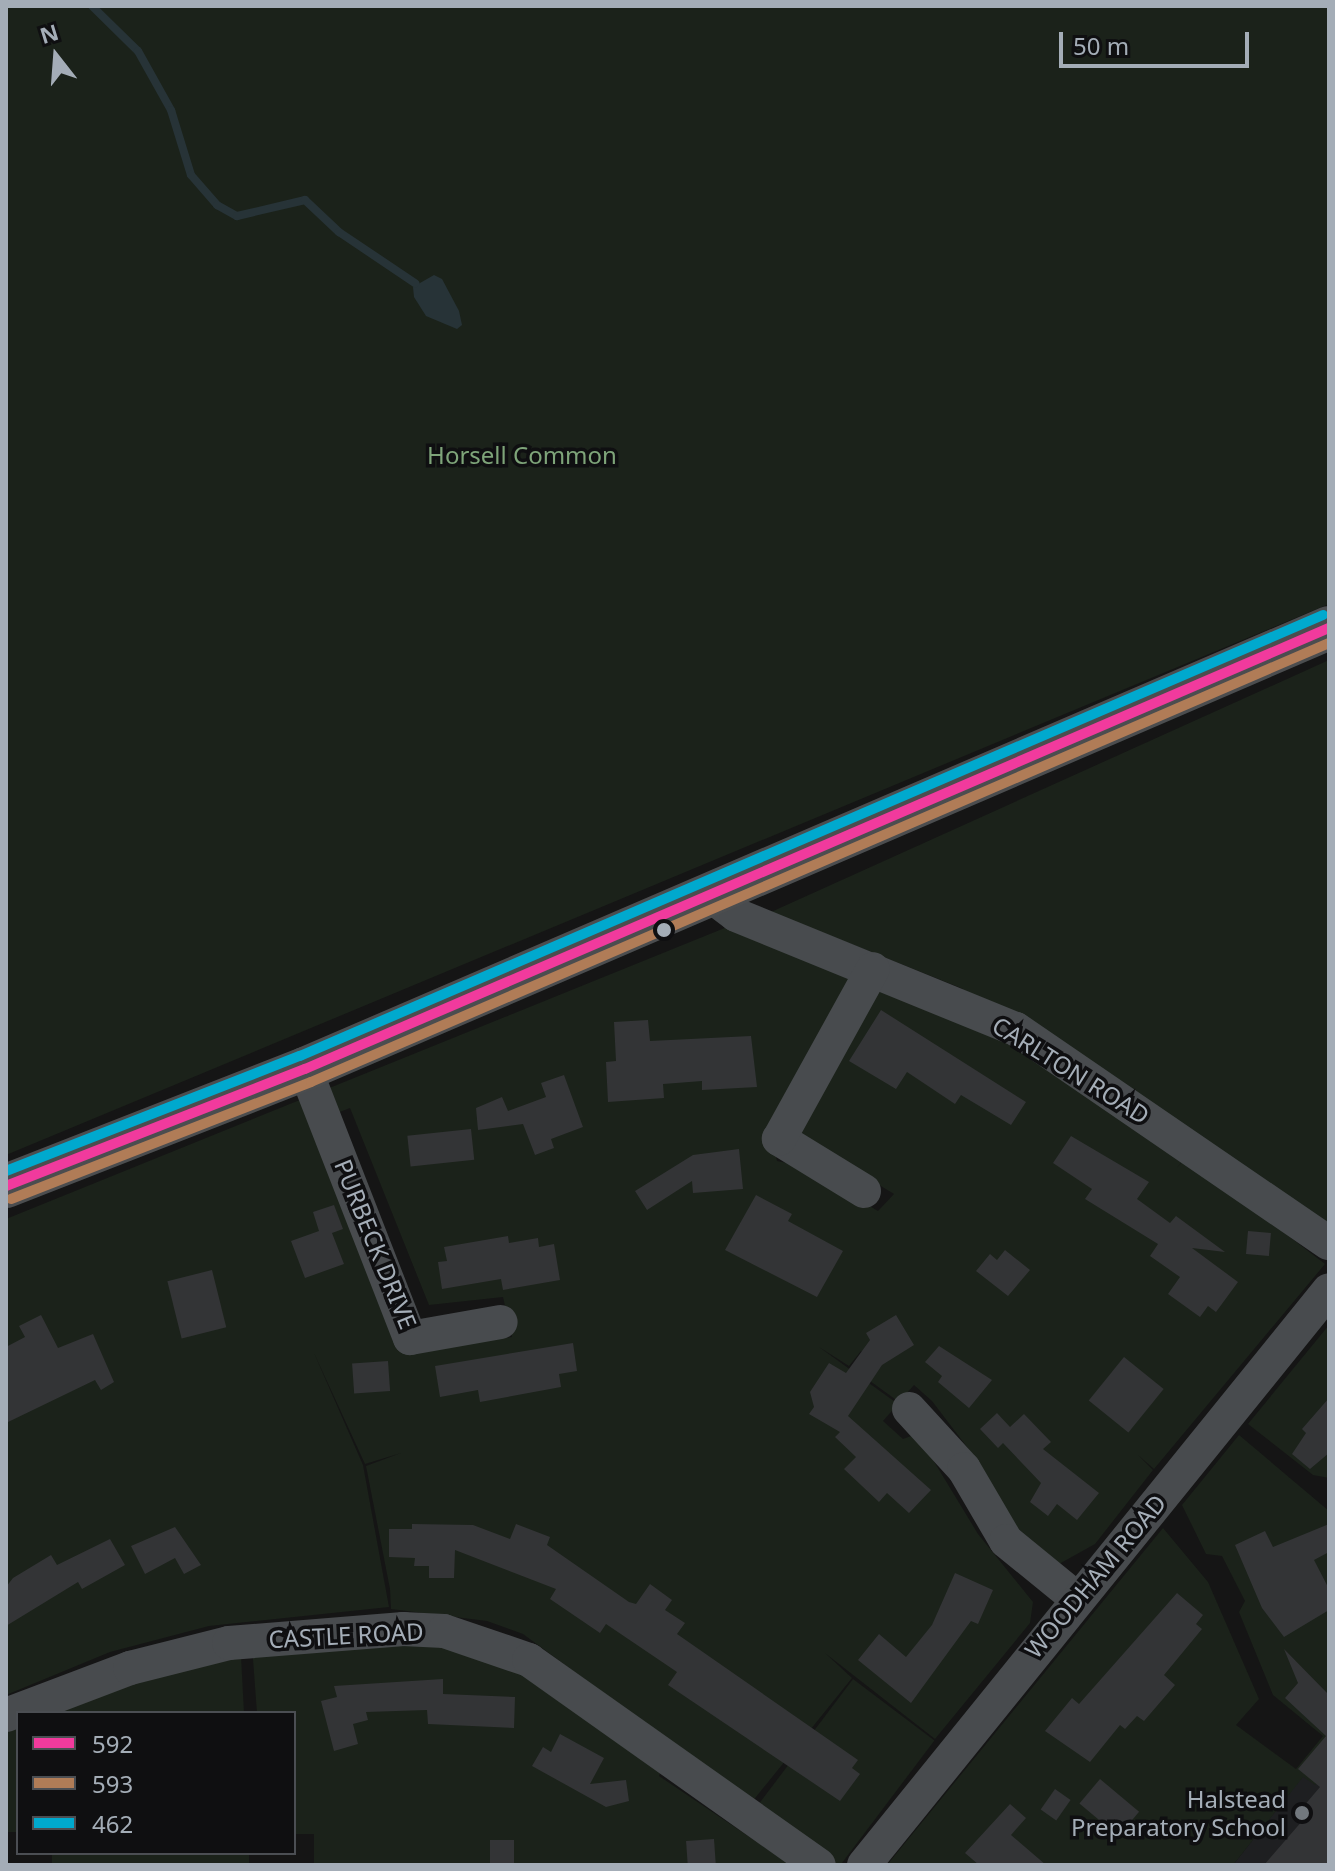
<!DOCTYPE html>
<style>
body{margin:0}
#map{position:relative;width:1335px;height:1871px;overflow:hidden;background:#151515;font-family:"Noto Sans",sans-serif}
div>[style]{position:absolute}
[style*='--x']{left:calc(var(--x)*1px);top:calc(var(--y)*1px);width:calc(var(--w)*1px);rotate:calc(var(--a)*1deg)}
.built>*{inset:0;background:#1e1f21}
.green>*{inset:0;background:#1b221a;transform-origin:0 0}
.water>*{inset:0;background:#273337}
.stream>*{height:8px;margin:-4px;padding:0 4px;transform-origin:4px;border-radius:4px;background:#273337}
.building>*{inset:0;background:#333436;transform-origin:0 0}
.minor>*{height:34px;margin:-17px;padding:0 17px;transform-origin:17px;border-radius:17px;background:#484b4e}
.major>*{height:44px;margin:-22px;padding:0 22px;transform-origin:22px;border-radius:22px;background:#4b4d4f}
.bus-1>*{height:10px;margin:-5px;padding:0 5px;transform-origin:5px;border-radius:5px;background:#f13a9d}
.bus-2>*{height:10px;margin:-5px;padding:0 5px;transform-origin:5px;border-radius:5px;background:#b07c57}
.bus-3>*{height:10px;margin:-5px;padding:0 5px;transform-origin:5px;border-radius:5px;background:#00a9ce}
.dots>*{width:22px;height:22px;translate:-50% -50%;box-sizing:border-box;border:4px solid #0f0f11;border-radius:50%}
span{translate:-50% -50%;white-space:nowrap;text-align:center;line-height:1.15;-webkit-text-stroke:7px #0f0f11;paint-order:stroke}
.park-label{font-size:24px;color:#7ea479}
.street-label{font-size:24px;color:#a4adb7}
.poi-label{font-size:24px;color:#a4adb7}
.right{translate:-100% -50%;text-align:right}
.frame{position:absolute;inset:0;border:8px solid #a4adb7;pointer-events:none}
.legend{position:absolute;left:16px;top:1711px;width:280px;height:144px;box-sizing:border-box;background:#0f0f11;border:2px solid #4b4e53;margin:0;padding:10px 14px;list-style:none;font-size:24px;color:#a4adb7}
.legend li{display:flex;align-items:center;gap:16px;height:40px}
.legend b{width:40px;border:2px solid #4b4e53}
.north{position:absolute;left:16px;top:16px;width:80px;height:80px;-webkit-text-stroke:6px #0f0f11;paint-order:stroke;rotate:343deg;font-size:22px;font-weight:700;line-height:32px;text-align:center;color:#a4adb7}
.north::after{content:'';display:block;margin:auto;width:28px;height:36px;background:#a4adb7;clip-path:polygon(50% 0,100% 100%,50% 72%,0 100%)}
.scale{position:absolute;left:1059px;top:32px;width:190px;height:36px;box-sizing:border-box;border:4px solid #a4adb7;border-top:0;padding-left:10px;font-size:24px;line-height:28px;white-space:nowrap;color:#a4adb7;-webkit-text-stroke:6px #0f0f11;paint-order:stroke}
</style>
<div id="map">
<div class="built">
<div style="clip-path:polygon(1329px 1769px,1329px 1865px,1233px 1865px,1303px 1776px)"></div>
</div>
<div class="green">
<div style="clip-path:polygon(6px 6px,1329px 6px,1329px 604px,6px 1155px)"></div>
<div style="clip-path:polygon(1329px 660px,1329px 1226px,961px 988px,771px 912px)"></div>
<div style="clip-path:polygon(evenodd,737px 923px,859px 974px,770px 1130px,777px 1161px,802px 1166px,878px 1211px,894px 1194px,797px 1135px,876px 981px,1028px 1047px,1185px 1157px,1177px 1168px,1186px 1157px,1325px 1264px,1154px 1469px,1138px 1455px,1153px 1470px,1095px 1544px,1059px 1564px,1022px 1537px,980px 1464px,932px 1401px,914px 1385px,899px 1402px,870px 1381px,881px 1366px,861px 1351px,849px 1366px,819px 1347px,898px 1404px,883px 1421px,903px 1439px,911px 1436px,927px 1450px,978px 1534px,1033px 1602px,1030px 1623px,935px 1739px,825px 1653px,852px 1678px,752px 1802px,523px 1634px,487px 1621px,391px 1609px,390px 1589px,366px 1466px,401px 1453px,365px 1464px,314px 1353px,363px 1465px,389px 1607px,209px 1626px,110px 1652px,6px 1695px,6px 1219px,737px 923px,350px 1108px,429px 1305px,503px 1297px,512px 1337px,406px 1352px,314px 1122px,350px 1108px)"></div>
<div style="clip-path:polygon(1329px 1325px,1329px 1478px,1313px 1475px,1248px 1424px)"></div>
<div style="clip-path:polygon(1239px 1435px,1329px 1511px,1329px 1769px,1315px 1785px,1303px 1777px,1233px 1865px,887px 1865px,1163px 1528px,1208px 1582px,1259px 1699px,1236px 1725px,1296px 1769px,1323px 1736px,1273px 1695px,1239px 1612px,1245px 1601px,1222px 1556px,1206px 1554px,1182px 1505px)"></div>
<div style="clip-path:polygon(465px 1644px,555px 1693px,662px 1767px,659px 1776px,791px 1865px,314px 1865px,314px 1834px,294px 1834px,294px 1713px,257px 1713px,252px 1646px)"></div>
<div style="clip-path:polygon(241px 1656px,244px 1713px,38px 1713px,108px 1688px)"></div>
<div style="left:853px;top:1679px;width:102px;height:159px;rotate:37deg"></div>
<div style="left:18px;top:1723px;width:109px;height:13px;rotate:90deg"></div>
<div style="left:52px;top:1853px;width:197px;height:22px"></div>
</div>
<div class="water">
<div style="clip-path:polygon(434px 275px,442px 279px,459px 311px,462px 325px,457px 329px,426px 316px,414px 297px,413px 287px)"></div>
</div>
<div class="stream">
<div style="--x:92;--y:6;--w:64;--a:44.4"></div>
<div style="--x:138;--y:51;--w:68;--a:60.8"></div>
<div style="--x:171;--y:110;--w:68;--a:72.9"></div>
<div style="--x:191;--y:175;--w:40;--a:49"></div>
<div style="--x:217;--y:205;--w:23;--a:29"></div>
<div style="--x:237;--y:216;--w:70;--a:-13.2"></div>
<div style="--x:305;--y:200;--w:47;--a:43.3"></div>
<div style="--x:339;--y:232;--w:92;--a:33.9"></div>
</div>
<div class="building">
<div style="clip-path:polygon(881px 1010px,1026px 1102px,1011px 1125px,961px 1095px,955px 1104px,907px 1072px,896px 1089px,849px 1061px)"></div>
<div style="clip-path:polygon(648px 1020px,650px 1041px,751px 1036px,757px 1087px,702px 1090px,702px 1081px,663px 1084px,664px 1098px,608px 1102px,606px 1062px,616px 1061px,614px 1022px)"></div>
<div style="clip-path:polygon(564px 1075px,583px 1127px,551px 1139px,554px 1148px,535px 1155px,523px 1124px,478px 1130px,476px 1108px,502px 1097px,508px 1111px,546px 1097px,541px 1083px)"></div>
<div style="left:471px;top:1129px;width:31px;height:64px;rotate:84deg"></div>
<div style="clip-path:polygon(1071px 1136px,1149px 1182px,1137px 1199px,1170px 1223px,1176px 1216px,1225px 1252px,1192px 1248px,1238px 1282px,1216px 1312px,1208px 1306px,1200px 1317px,1168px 1294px,1180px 1277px,1150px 1256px,1158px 1244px,1085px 1199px,1092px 1189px,1053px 1163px)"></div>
<div style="clip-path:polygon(739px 1149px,743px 1189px,693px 1193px,692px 1181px,647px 1210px,635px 1191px,693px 1155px)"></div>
<div style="clip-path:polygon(756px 1195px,792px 1214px,788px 1221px,843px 1251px,817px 1297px,725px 1250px)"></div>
<div style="clip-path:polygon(334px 1205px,343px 1229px,332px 1233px,344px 1264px,305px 1278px,291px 1241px,319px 1231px,313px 1212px)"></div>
<div style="left:1248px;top:1231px;width:23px;height:23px;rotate:5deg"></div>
<div style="clip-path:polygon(508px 1236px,509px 1243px,538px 1238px,539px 1247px,554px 1244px,560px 1280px,503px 1290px,501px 1279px,442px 1289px,438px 1262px,447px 1261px,444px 1247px)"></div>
<div style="clip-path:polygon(1005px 1250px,1030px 1270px,1008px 1296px,976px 1271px,990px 1254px,997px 1260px)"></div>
<div style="left:212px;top:1270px;width:59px;height:46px;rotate:76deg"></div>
<div style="clip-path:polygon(41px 1315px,58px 1348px,93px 1334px,114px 1382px,101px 1390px,95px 1380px,6px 1423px,6px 1347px,25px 1337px,19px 1326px)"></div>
<div style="clip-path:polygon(896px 1315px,914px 1345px,882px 1365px,848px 1416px,931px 1490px,909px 1513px,887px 1493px,879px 1502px,844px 1469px,856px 1457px,835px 1437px,840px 1432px,809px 1414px,814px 1407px,810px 1392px,829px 1363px,846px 1373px,870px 1340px,866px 1333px)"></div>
<div style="clip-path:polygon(573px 1343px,577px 1371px,559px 1374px,561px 1387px,480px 1402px,478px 1390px,440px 1397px,435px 1366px)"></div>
<div style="clip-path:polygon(939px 1346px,992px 1380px,969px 1408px,938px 1382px,942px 1376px,925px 1362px)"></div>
<div style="left:1124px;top:1357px;width:51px;height:56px;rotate:39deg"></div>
<div style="left:388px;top:1361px;width:30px;height:36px;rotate:86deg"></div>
<div style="clip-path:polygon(1329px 1398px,1329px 1453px,1310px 1469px,1292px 1454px,1306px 1433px,1302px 1429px)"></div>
<div style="clip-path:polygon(997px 1413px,1010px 1427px,1024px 1414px,1051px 1442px,1043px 1449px,1099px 1493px,1077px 1520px,1057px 1504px,1048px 1516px,1030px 1502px,1041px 1483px,1003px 1443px,998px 1448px,980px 1429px)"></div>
<div style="clip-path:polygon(412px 1524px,473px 1525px,510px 1539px,516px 1524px,550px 1537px,547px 1545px,629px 1602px,636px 1604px,650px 1584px,672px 1600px,665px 1610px,685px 1623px,677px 1634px,858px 1760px,852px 1768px,860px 1774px,840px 1801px,668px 1685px,677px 1672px,606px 1624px,600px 1633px,550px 1599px,556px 1589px,455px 1550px,454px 1578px,429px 1578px,429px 1566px,414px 1566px,415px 1558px,389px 1557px,389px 1529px,412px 1529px)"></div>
<div style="clip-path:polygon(1329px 1524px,1329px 1552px,1314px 1560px,1329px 1589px,1329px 1610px,1284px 1637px,1262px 1608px,1235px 1545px,1265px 1531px,1273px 1547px)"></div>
<div style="clip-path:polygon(175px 1527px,201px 1565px,184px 1574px,175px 1558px,145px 1574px,131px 1546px)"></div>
<div style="clip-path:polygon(110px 1539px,125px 1565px,82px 1589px,78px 1582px,6px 1626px,6px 1587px,13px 1578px,51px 1555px,57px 1565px)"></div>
<div style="clip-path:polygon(955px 1573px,993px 1590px,978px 1624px,971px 1621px,911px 1703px,858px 1660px,879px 1634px,906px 1657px,932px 1625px)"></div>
<div style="clip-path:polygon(1177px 1593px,1203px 1615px,1196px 1624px,1202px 1629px,1164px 1675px,1175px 1685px,1144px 1721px,1137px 1716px,1125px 1729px,1120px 1725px,1090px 1762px,1045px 1731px,1072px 1698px,1079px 1704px)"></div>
<div style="clip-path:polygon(1284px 1649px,1329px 1695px,1329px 1865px,1264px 1865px,1303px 1820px,1297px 1814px,1320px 1787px,1298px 1769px,1326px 1736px,1285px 1698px,1298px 1683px)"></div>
<div style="clip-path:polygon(443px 1679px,443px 1694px,515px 1697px,514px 1728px,428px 1724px,427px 1710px,366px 1712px,368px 1720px,353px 1724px,358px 1744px,334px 1751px,321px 1701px,337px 1697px,334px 1686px)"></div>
<div style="clip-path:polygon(560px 1734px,604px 1758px,590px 1784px,626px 1780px,629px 1801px,606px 1807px,532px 1766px,543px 1747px,551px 1752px)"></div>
<div style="left:1100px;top:1779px;width:51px;height:32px;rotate:40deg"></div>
<div style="left:1055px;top:1789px;width:19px;height:25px;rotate:35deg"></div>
<div style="clip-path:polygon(1010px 1804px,1026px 1818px,1011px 1835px,1046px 1865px,979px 1865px,965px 1853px)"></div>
<div style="left:714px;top:1839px;width:26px;height:28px;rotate:86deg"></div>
<div style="left:490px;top:1840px;width:24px;height:25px"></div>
</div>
<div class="minor">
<div style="--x:707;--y:893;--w:36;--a:37"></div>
<div style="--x:736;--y:915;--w:302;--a:22.2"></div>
<div style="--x:1016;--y:1029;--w:379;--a:34.4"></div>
<div style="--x:305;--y:1069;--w:289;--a:68.7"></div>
<div style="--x:410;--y:1338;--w:92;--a:-10"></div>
<div style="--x:864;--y:1191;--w:100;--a:-148.5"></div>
<div style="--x:779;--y:1139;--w:194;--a:-61.1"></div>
<div style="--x:909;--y:1409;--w:81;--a:47.5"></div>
<div style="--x:964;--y:1469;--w:83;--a:59.7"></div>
<div style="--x:1006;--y:1541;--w:92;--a:39.2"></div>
<div style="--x:6;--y:1715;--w:133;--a:-20.8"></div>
<div style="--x:130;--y:1668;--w:102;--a:-14.2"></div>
<div style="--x:229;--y:1643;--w:175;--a:-4.6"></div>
<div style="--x:403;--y:1629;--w:41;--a:2.8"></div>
<div style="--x:444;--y:1631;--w:90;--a:18.8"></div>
<div style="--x:529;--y:1660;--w:355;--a:35.3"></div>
<div style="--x:864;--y:1865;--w:739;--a:-51.04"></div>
</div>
<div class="major">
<div style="--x:6;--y:1186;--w:321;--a:-21.4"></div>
<div style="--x:305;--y:1069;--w:1115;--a:-23.3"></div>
</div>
<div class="bus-1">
<div style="--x:6;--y:1186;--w:321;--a:-21.4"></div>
<div style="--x:305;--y:1069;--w:1115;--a:-23.3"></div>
</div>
<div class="bus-2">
<div style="--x:11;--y:1199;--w:322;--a:-21.3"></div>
<div style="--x:311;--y:1082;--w:1109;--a:-23.33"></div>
</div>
<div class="bus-3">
<div style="--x:6;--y:1171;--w:316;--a:-21.4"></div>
<div style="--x:300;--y:1056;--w:1114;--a:-23.32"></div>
</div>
<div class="dots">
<div style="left:664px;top:930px;background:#a4adb7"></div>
<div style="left:1302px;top:1813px;background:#72787e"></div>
</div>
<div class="park-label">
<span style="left:522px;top:455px">Horsell Common</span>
</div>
<div class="street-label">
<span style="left:1071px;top:1070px;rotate:32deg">CARLTON ROAD</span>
<span style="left:376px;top:1244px;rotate:68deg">PURBECK DRIVE</span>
<span style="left:1095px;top:1576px;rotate:-50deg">WOODHAM ROAD</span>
<span style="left:346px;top:1635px;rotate:-3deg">CASTLE ROAD</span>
</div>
<div class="poi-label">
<span class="right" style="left:1286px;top:1813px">Halstead<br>Preparatory School</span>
</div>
<div class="frame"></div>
<ul class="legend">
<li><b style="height:10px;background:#f13a9d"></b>592</li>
<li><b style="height:10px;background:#b07c57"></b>593</li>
<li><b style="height:10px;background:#00a9ce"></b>462</li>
</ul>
<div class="north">N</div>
<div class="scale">50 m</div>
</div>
